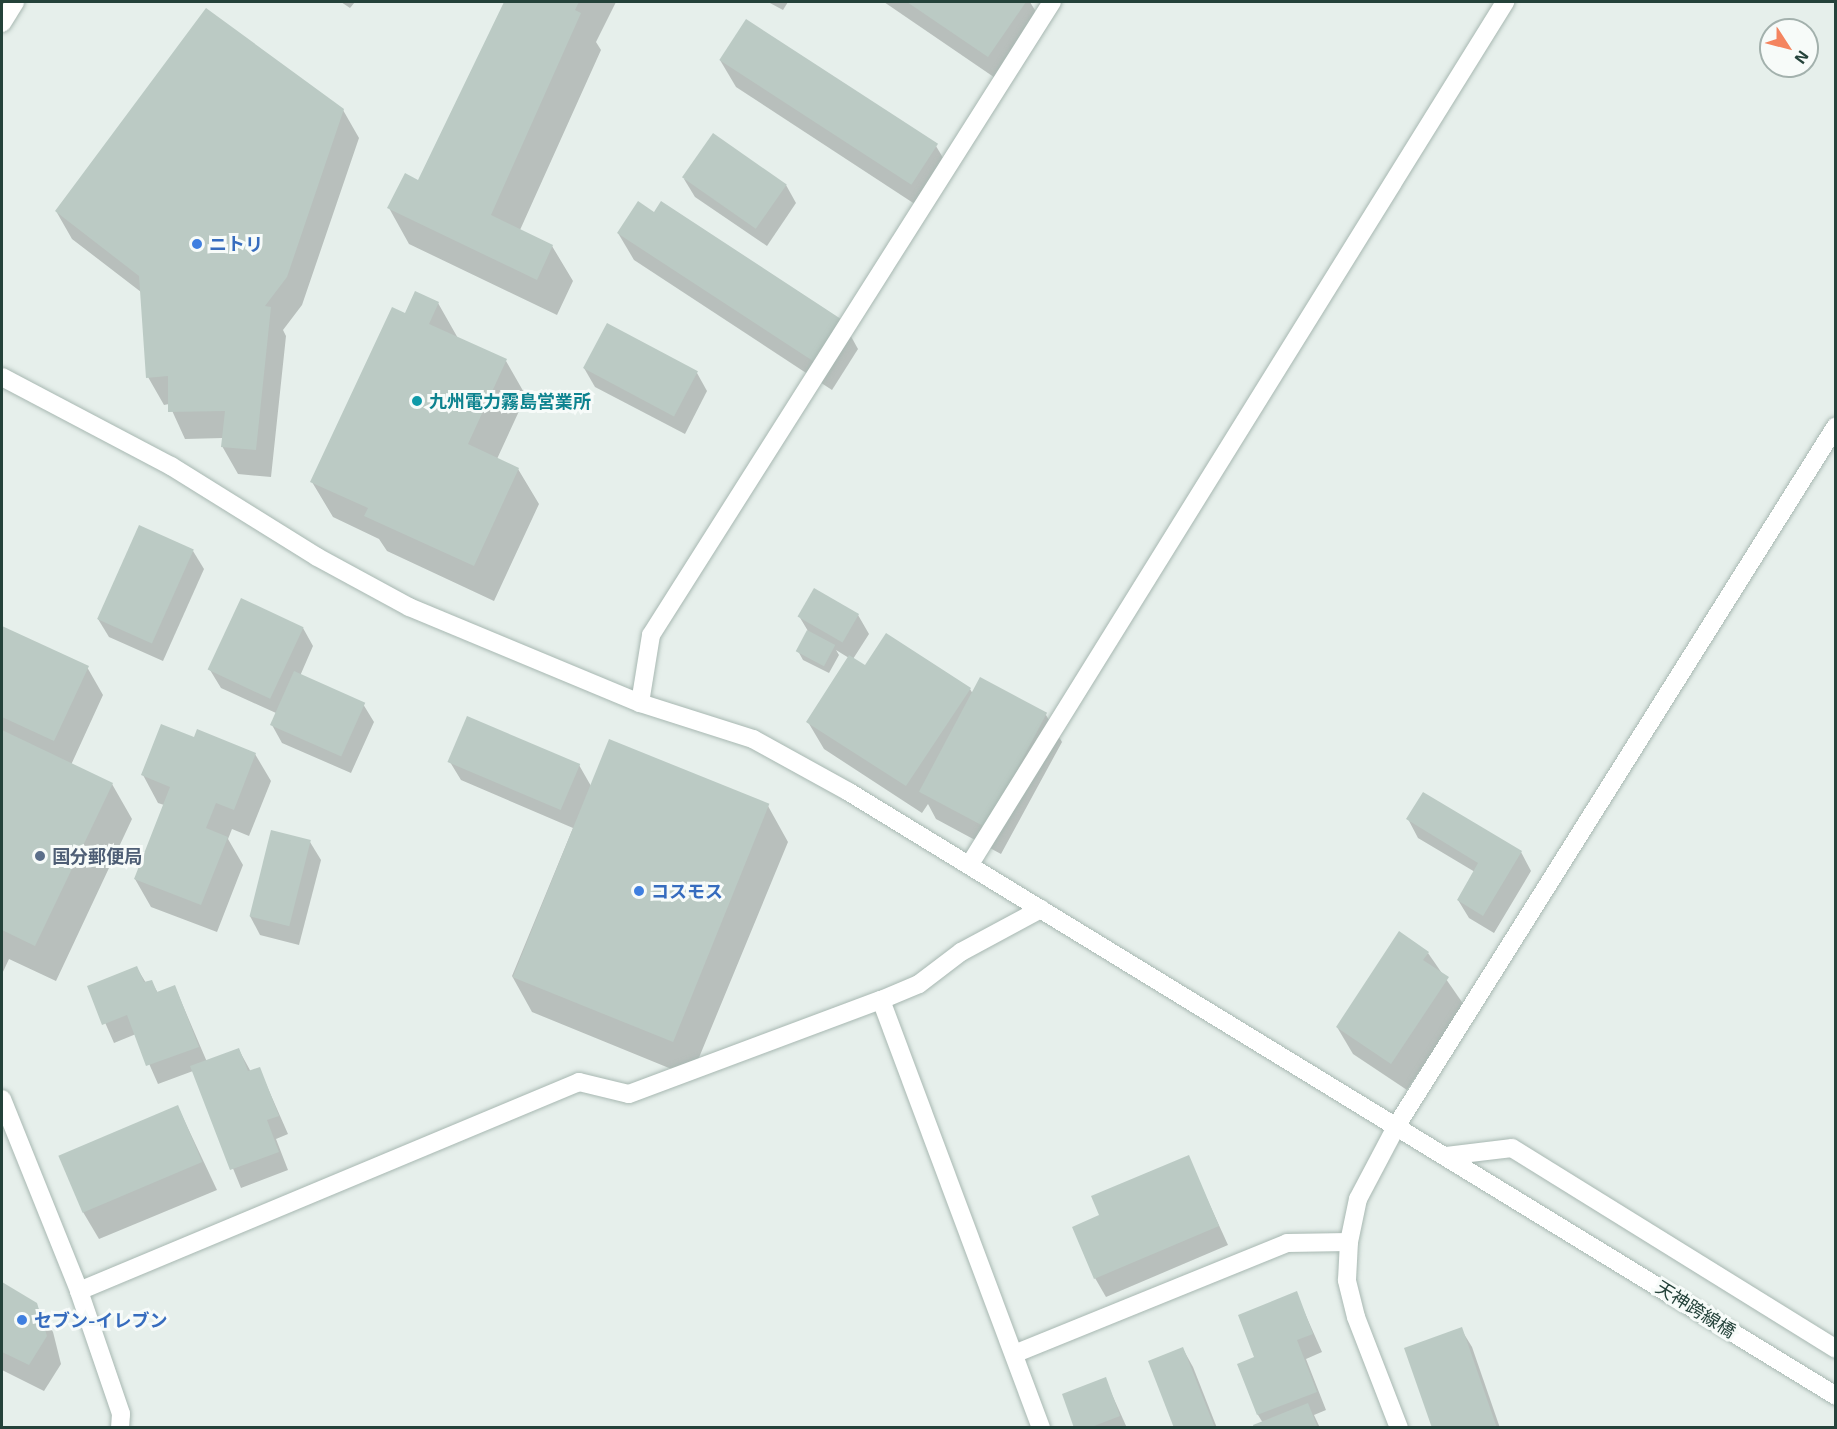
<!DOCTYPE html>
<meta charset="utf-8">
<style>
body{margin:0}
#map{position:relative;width:1837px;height:1429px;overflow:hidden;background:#e6efeb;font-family:"Exo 2","Noto Sans JP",sans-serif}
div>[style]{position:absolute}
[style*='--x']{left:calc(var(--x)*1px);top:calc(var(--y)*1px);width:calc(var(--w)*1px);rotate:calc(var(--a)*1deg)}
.shadow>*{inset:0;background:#0003}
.building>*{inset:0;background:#bbcac4;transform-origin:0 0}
.roads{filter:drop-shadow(0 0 2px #a8b8b2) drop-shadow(0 0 2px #a8b8b2)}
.service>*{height:18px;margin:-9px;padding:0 9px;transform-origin:9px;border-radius:9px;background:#fff}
.minor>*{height:18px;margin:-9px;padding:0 9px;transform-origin:9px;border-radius:9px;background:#fff}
.tertiary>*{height:18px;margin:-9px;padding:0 9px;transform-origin:9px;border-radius:9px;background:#fff}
.secondary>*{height:18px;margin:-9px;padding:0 9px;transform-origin:9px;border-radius:9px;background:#fff}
.dots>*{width:16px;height:16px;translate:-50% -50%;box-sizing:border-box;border:3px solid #f7fbf9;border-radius:50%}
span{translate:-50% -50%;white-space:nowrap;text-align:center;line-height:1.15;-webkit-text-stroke:6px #f7fbf9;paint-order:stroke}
.shop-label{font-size:18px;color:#366cbe;font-weight:700}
.left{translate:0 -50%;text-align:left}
.culture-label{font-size:18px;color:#0d838f;font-weight:700}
.service-label{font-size:18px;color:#4e5e75;font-weight:700}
.street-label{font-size:18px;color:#24423a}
.frame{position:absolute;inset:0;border:3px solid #24423a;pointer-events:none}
.north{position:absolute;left:1759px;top:18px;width:60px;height:60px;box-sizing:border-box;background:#f7fbf9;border:2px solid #a3b1ad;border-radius:50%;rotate:126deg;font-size:16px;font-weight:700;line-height:24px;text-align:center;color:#24423a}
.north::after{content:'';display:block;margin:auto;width:21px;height:27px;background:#f4845f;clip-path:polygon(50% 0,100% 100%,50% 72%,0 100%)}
</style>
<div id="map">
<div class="shadow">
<div style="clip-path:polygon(341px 2px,355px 2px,350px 8px)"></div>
<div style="clip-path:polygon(506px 2px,616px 2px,596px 42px,601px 50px,520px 230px,552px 246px,573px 281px,557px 315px,409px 244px,389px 208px,419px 182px)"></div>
<div style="clip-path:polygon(768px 2px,788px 2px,783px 10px)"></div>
<div style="clip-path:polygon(884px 2px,1030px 2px,1044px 25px,1004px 84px)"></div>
<div style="clip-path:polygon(720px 60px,936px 146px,952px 173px,927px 212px,736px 87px)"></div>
<div style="clip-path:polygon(343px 110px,359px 138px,302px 305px,283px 330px,286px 336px,271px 477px,238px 474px,222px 446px,223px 438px,185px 439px,169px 404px,164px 405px,148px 377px,141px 292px,72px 239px,56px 211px)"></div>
<div style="clip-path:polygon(684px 179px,786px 185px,796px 203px,767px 246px,695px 197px)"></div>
<div style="clip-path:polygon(654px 214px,843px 322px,858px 349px,832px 390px,634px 260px,618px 233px)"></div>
<div style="clip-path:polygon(438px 303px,459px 340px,506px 361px,526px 396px,497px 459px,518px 469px,539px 504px,494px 601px,387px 551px,379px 539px,333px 517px,312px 482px,406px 315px)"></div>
<div style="clip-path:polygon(584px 368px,697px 373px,707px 391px,685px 434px,595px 387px)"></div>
<div style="clip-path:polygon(193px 551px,204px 569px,163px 661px,109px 637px,98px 619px)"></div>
<div style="clip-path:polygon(858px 615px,869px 634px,853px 659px,866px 668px,970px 689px,973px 694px,980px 679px,1046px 715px,1062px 742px,1001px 854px,936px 819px,928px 804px,922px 813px,824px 749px,808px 722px,849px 658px,836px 650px,839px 655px,829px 673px,803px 660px,798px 651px,808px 631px,799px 616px)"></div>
<div style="clip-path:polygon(2px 628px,87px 667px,103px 695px,71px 765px,112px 784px,132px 819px,56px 981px,9px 959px,2px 974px)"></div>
<div style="clip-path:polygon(303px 628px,313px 646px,300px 676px,363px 704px,374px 722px,351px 773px,282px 743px,272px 725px,276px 713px,221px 688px,210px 670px)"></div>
<div style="clip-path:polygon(195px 739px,255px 754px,271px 781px,249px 836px,232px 829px,228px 839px,243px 865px,217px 932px,151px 907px,135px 879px,164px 805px,158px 803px,143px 775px)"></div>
<div style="clip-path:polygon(450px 762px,579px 765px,591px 786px,768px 806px,788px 842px,691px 1077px,532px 1012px,512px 976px,573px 828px,461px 780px)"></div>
<div style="clip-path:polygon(1408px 819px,1521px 852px,1531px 871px,1494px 933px,1469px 918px,1458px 900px,1475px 872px,1418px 838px)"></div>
<div style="clip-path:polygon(310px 842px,321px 860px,299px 945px,260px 935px,250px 916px)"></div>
<div style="clip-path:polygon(1428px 953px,1464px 1005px,1407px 1090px,1353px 1054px,1337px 1027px)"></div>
<div style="clip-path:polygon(137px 968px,146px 983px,151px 981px,158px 993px,175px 987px,207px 1062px,239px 1050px,251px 1072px,259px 1068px,288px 1134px,276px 1139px,288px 1170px,241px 1188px,193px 1071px,158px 1084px,136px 1034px,114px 1043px,89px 986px)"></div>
<div style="clip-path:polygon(178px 1107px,217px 1190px,99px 1239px,83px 1212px)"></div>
<div style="clip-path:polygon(1188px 1157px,1228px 1245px,1106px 1297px,1095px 1278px,1101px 1216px)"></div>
<div style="clip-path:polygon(2px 1284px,36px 1305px,53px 1332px,61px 1364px,44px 1391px,2px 1370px)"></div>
<div style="clip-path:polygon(1296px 1293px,1322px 1352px,1306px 1359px,1326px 1410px,1314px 1415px,1320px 1428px,1256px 1428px,1263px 1423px,1258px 1415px,1256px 1358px)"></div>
<div style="clip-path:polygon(1461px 1329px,1472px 1347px,1500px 1428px,1433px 1428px)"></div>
<div style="clip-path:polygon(1183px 1349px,1193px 1367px,1217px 1428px,1176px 1428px)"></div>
<div style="clip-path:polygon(1105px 1379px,1127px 1428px,1076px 1428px)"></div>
</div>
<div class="building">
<div style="clip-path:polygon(504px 2px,579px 2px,575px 10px,581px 13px,491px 215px,553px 245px,537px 280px,387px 208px,405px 173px,418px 180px)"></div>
<div style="clip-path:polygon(907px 2px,1026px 2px,988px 57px)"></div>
<div style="clip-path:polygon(206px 8px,344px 109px,287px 277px,265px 306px,271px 307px,256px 450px,221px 447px,225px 411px,168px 412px,168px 376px,146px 378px,139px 276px,55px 211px)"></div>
<div style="left:746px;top:19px;width:229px;height:49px;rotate:33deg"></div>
<div style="left:713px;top:133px;width:90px;height:54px;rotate:35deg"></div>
<div style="clip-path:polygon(638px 201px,654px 212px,661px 201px,844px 321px,816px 363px,617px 233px)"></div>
<div style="clip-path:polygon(415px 291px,439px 302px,429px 324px,507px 359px,468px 444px,519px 468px,474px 566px,364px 516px,368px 508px,310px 482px,392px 307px,405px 313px)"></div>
<div style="left:607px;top:323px;width:103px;height:51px;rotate:28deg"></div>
<div style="left:139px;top:525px;width:60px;height:103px;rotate:24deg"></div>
<div style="left:814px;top:588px;width:52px;height:33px;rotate:30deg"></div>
<div style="left:241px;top:598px;width:69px;height:79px;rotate:25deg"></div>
<div style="clip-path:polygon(2px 626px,89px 666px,54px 741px,2px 717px)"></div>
<div style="left:807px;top:630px;width:32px;height:24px;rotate:28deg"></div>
<div style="clip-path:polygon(886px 633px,971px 688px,906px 786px,806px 722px,849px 655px,865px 665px)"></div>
<div style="left:294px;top:671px;width:78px;height:59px;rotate:24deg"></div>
<div style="left:980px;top:677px;width:76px;height:130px;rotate:28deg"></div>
<div style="left:467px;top:716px;width:123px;height:50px;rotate:23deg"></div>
<div style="clip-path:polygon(161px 724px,194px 737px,197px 729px,256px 753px,234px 810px,216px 803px,206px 828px,228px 837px,201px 905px,134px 879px,170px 787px,141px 775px)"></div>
<div style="clip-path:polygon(2px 730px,113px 783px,35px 946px,2px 930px)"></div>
<div style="left:609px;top:739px;width:173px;height:257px;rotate:22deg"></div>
<div style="clip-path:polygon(1423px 792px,1522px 851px,1483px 916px,1457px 900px,1478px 863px,1406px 819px)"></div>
<div style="left:271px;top:830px;width:41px;height:89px;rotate:14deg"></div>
<div style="clip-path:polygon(1399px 931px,1429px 952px,1423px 960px,1449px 977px,1391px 1064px,1336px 1027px)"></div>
<div style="clip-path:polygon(137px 966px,144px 982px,152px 980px,157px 992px,175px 985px,199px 1047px,146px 1066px,127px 1015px,102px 1025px,87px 986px)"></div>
<div style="clip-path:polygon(239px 1048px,248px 1071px,260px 1067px,279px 1116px,267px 1120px,279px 1152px,230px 1170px,190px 1066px)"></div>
<div style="left:178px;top:1105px;width:62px;height:130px;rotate:67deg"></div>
<div style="clip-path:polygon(1189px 1155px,1219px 1226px,1094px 1279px,1072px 1227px,1099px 1215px,1091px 1196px)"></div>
<div style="clip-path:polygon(2px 1282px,37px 1303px,47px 1336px,29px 1365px,2px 1352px)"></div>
<div style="clip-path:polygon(1297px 1291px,1313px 1334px,1297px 1340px,1317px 1392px,1257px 1415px,1237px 1364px,1254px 1357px,1238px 1315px)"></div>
<div style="clip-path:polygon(1462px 1327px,1497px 1428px,1432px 1428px,1404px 1348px)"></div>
<div style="clip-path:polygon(1183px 1347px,1215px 1428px,1174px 1428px,1148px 1361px)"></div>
<div style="clip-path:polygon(1106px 1377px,1120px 1416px,1089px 1428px,1074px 1428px,1062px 1394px)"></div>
<div style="clip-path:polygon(1308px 1403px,1318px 1428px,1254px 1428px,1253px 1425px)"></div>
</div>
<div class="roads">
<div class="service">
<div style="--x:881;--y:1000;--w:457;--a:69.5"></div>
<div style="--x:1014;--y:1354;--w:295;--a:-22.1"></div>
<div style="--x:1287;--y:1243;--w:62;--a:-0.9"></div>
</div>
<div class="minor">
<div style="--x:640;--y:703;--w:69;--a:-80.8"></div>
<div style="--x:651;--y:635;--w:749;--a:-57.65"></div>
<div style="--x:970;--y:864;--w:1015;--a:-58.17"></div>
<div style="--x:2;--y:1099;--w:207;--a:68.1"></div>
<div style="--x:79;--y:1291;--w:130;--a:71.1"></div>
<div style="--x:121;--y:1414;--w:14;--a:94"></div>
<div style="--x:1445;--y:1156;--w:67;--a:-6.8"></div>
<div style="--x:1512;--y:1148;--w:381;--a:31.8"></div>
<div style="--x:79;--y:1291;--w:542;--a:-22.68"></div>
<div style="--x:579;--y:1082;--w:51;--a:13.5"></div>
<div style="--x:629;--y:1094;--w:269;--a:-20.5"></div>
<div style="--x:881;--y:1000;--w:41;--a:-22.8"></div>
<div style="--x:919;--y:984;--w:53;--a:-37.3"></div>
<div style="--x:961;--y:952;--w:91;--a:-28.3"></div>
</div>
<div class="tertiary">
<div style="--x:2;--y:377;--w:191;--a:27.8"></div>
<div style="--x:171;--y:466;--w:172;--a:31.9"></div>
<div style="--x:317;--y:557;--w:105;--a:28.5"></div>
<div style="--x:409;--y:607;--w:250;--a:22.6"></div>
<div style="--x:640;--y:703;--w:119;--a:17.7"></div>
<div style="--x:753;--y:739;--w:110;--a:28.9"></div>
<div style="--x:849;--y:792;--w:1157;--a:31.46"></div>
<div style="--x:1399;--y:1428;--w:119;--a:-111.2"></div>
<div style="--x:1356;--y:1317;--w:38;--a:-104"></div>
<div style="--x:1347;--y:1280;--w:38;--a:-87"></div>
<div style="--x:1349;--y:1242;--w:44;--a:-78.2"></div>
<div style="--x:1358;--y:1199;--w:84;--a:-62.2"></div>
<div style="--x:1397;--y:1125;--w:825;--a:-57.87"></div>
</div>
<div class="secondary">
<div style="--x:2;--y:23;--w:25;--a:-58"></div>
</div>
</div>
<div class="dots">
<div style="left:197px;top:244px;background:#3f7fe0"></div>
<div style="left:417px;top:401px;background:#0f9aa8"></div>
<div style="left:40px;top:856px;background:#5c6f8a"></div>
<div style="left:639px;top:891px;background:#3f7fe0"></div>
<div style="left:22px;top:1320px;background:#3f7fe0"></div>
</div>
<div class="shop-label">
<span class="left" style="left:209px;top:244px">ニトリ</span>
<span class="left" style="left:651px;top:891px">コスモス</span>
<span class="left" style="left:34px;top:1320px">セブン-イレブン</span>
</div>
<div class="culture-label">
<span class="left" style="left:429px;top:401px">九州電力霧島営業所</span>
</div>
<div class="service-label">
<span class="left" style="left:52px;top:856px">国分郵便局</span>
</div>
<div class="street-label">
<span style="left:1696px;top:1309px;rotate:32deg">天神跨線橋</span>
</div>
<div class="frame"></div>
<div class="north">N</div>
</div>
